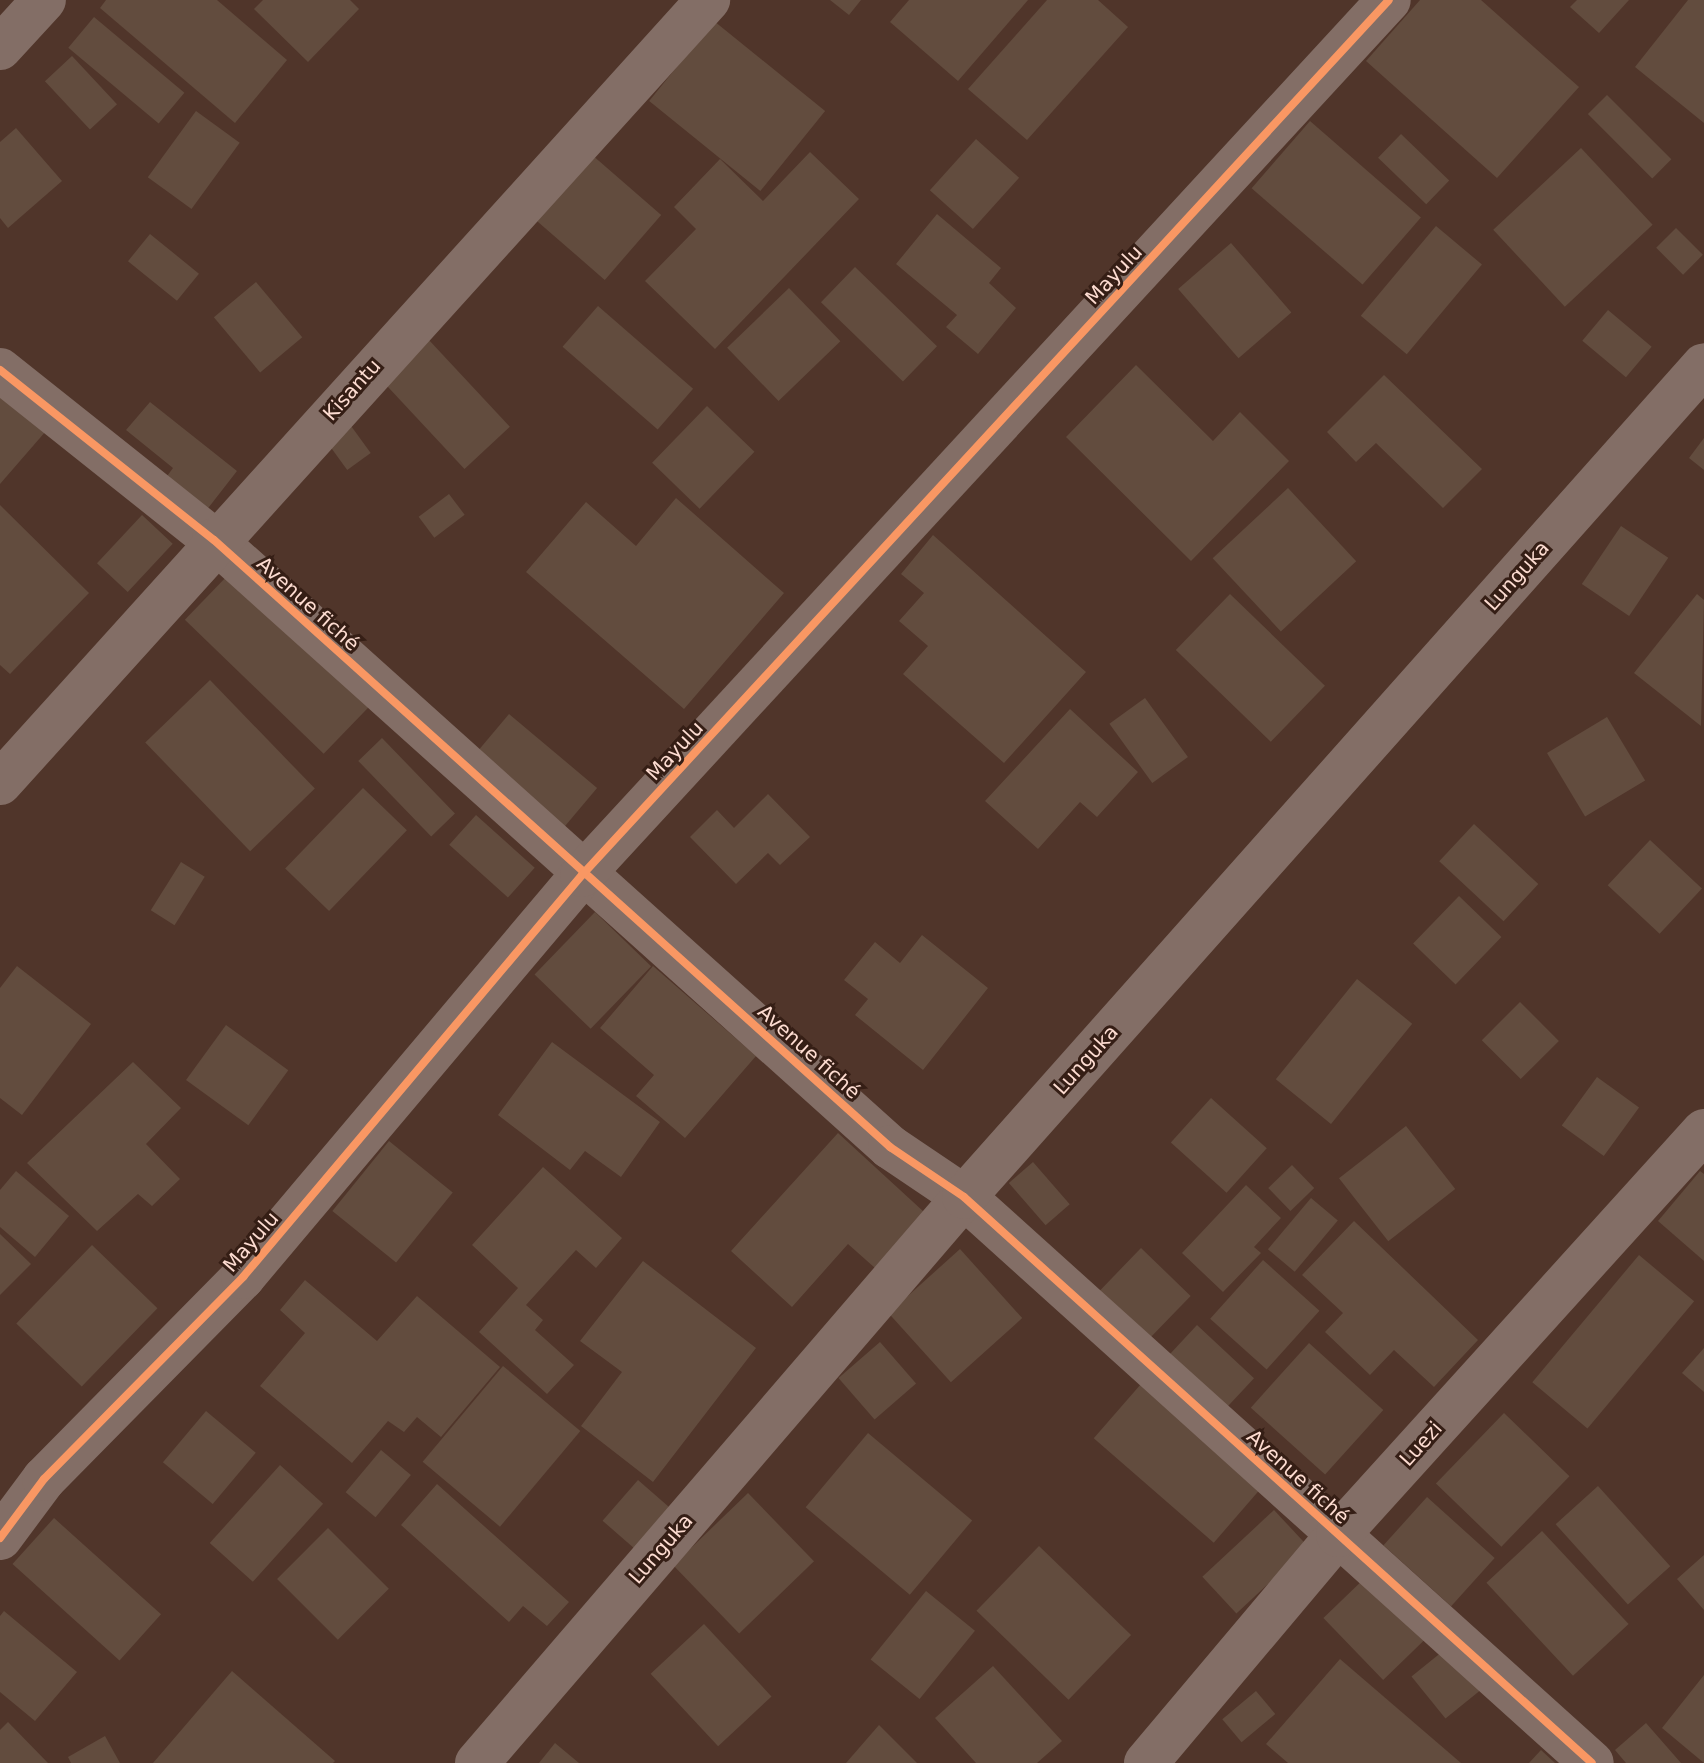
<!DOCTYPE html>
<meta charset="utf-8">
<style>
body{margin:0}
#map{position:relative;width:1704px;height:1763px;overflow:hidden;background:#50352a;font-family:"DejaVu Sans",sans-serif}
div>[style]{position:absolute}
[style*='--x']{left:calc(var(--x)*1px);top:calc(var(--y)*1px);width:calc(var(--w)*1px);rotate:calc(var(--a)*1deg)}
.building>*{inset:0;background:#624c3e;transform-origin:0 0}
.street>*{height:44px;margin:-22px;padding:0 22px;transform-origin:22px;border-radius:22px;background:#836e66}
.cycleway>*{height:8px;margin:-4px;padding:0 4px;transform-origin:4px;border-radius:4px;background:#f99763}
span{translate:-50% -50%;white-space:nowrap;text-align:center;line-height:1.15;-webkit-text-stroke:6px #351e15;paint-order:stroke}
.street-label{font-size:20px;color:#fddcd1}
</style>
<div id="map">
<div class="building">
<div style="clip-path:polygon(106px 0,217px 0,287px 60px,235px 123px,100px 8px)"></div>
<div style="clip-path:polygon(263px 0,350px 0,359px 9px,308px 62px,254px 9px)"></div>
<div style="clip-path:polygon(830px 0,861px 0,849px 15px)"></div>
<div style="clip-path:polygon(909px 0,1028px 0,958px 81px,890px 22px)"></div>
<div style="clip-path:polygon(1047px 0,1098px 0,1128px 27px,1027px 140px,968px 89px)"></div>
<div style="clip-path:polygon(1420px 0,1481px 0,1579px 87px,1497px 178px,1366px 61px)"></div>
<div style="clip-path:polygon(1577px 0,1629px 0,1599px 33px,1570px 7px)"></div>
<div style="clip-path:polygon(1688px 0,1704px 0,1704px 123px,1635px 67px)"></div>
<div style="left:94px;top:17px;width:118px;height:40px;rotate:40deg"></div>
<div style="left:714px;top:21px;width:143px;height:103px;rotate:39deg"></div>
<div style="left:72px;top:56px;width:66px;height:37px;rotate:47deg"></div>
<div style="left:1607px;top:95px;width:91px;height:27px;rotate:45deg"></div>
<div style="left:196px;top:111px;width:54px;height:82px;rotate:36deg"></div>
<div style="left:1310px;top:121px;width:147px;height:89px;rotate:41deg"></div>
<div style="clip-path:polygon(16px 128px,62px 181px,8px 228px,0 218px,0 142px)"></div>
<div style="left:1401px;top:134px;width:67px;height:33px;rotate:44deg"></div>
<div style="left:976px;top:139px;width:58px;height:69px;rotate:42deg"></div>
<div style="left:1581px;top:148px;width:105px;height:120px;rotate:47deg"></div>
<div style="clip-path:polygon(810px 152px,859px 199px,715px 349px,645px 281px,696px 229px,674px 207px,720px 159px,763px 201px)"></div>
<div style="left:591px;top:154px;width:93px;height:86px;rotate:41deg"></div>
<div style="clip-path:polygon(937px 214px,1001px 268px,989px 283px,1016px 308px,978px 354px,946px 327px,957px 315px,896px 264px)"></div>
<div style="left:1436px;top:226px;width:60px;height:117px;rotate:40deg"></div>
<div style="left:1676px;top:228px;width:38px;height:28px;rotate:45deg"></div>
<div style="left:150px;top:234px;width:63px;height:35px;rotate:39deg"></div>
<div style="left:1231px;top:243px;width:92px;height:70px;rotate:49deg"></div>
<div style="left:855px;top:267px;width:114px;height:49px;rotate:44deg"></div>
<div style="left:256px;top:282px;width:72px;height:55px;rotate:50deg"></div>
<div style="left:789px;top:288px;width:74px;height:86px;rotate:46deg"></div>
<div style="left:598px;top:306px;width:126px;height:54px;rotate:41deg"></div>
<div style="left:1608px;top:310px;width:57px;height:40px;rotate:40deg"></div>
<div style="left:428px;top:339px;width:120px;height:62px;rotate:47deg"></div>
<div style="clip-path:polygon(1136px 365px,1213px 441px,1240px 412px,1289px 461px,1191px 561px,1066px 437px)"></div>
<div style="clip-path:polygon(1384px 375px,1482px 469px,1443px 508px,1376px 443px,1356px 462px,1327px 432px)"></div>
<div style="clip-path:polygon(0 391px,46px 431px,0 484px)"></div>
<div style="clip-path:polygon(150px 402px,237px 471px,202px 516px,162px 483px,173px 468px,126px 430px)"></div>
<div style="left:707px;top:406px;width:66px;height:79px;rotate:44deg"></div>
<div style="left:346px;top:419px;width:42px;height:29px;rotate:54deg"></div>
<div style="clip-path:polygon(1704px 438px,1704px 470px,1689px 458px)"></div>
<div style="left:1288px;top:488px;width:100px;height:103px;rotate:47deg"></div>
<div style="left:449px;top:494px;width:26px;height:38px;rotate:53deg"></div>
<div style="clip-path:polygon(676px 498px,784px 593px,684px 709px,526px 572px,586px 502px,636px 546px)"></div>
<div style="clip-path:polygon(0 505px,89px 593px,10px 674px,0 665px)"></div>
<div style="left:142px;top:515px;width:42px;height:66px;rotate:43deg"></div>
<div style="left:1621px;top:526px;width:57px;height:70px;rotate:34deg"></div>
<div style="clip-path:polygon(933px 535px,1086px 672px,1004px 763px,903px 674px,928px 646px,899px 621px,924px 593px,901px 574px)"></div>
<div style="left:230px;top:573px;width:193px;height:65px;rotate:44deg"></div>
<div style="left:1230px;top:594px;width:132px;height:78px;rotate:44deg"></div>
<div style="clip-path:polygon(1697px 594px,1704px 600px,1701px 726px,1634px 673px)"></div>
<div style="left:210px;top:680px;width:151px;height:90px;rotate:46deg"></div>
<div style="left:1145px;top:698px;width:73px;height:44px;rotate:54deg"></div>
<div style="clip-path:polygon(1070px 709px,1138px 772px,1097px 817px,1080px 802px,1038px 849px,985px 801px)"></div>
<div style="left:509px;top:714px;width:115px;height:54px;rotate:40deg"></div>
<div style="left:1607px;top:717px;width:74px;height:70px;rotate:59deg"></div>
<div style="left:382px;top:738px;width:105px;height:33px;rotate:46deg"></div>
<div style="left:363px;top:788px;width:61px;height:112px;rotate:44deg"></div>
<div style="clip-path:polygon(768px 794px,810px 837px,780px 865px,768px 853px,736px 884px,690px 837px,717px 810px,734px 828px)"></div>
<div style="left:476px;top:815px;width:79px;height:40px;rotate:42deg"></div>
<div style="left:1474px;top:824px;width:88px;height:51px;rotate:43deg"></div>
<div style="left:1650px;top:840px;width:71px;height:62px;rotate:43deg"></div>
<div style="left:181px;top:862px;width:28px;height:57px;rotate:32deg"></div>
<div style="left:1459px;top:896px;width:59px;height:66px;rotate:44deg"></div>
<div style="left:595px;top:912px;width:78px;height:87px;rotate:44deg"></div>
<div style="clip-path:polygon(922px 935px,988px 988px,923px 1070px,855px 1015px,868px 999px,844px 980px,875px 942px,900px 963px)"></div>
<div style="clip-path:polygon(17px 966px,91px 1024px,22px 1115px,0 1098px,0 988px)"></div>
<div style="clip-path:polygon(653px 966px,756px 1056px,685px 1138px,636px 1096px,654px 1075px,600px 1028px)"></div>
<div style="left:1357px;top:979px;width:71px;height:129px;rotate:39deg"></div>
<div style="left:1520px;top:1002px;width:55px;height:54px;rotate:45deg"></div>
<div style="left:226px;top:1025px;width:77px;height:68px;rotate:36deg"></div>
<div style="clip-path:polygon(552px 1042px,660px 1122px,621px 1177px,585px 1151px,570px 1170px,498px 1115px)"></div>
<div style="clip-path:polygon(133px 1062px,181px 1108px,146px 1144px,180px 1179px,152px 1206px,138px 1194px,97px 1231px,27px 1163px)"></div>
<div style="left:1597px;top:1077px;width:52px;height:60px;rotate:36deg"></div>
<div style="left:1211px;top:1098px;width:75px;height:60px;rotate:42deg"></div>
<div style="left:1406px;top:1126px;width:80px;height:85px;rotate:52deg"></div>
<div style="clip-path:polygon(838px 1133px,924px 1212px,875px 1268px,848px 1244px,792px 1307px,731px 1251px)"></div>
<div style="left:389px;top:1141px;width:82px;height:90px;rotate:39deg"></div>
<div style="left:1033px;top:1162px;width:56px;height:32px;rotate:49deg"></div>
<div style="left:1292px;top:1165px;width:32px;height:33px;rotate:46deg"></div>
<div style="clip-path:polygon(543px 1167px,622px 1238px,596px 1268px,576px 1250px,526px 1305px,543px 1320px,535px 1330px,574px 1365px,547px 1394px,479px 1332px,518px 1288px,472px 1245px)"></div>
<div style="clip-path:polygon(16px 1171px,69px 1216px,35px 1257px,0 1227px,0 1190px)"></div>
<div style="clip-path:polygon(1700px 1171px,1704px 1174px,1704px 1261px,1658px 1221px)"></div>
<div style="clip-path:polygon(1246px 1185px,1281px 1218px,1254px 1247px,1261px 1253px,1223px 1292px,1182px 1253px)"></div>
<div style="left:1311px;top:1198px;width:35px;height:67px;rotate:40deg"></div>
<div style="clip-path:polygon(1354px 1221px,1478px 1340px,1434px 1387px,1394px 1350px,1370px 1375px,1325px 1332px,1343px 1313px,1302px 1275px)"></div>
<div style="clip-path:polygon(0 1234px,31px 1264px,0 1295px)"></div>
<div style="left:92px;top:1245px;width:91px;height:109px;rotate:44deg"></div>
<div style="left:1141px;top:1248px;width:69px;height:60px;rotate:44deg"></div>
<div style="left:960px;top:1249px;width:93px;height:96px;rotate:48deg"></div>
<div style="left:1639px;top:1255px;width:72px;height:166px;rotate:40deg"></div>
<div style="left:1263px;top:1260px;width:76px;height:79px;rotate:42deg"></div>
<div style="clip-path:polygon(643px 1261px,756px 1348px,653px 1482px,581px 1426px,622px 1372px,580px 1341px)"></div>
<div style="clip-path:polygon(305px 1280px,377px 1341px,417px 1296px,500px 1367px,441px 1437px,417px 1417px,404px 1432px,388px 1421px,352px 1463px,260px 1386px,305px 1333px,280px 1310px)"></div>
<div style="left:1197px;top:1325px;width:78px;height:45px;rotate:43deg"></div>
<div style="left:880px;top:1342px;width:55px;height:55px;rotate:49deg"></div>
<div style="left:1309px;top:1343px;width:100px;height:87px;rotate:42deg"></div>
<div style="clip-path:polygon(1704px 1348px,1704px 1392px,1682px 1373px)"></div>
<div style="left:503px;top:1366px;width:101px;height:125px;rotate:40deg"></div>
<div style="left:1141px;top:1384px;width:159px;height:72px;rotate:41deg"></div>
<div style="left:206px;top:1411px;width:65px;height:67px;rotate:40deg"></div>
<div style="left:1504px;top:1413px;width:91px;height:98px;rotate:44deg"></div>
<div style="left:868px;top:1433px;width:136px;height:97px;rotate:40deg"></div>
<div style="left:381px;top:1450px;width:39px;height:55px;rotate:40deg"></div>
<div style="left:280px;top:1465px;width:58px;height:105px;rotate:42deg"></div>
<div style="left:638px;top:1480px;width:57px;height:54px;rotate:41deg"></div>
<div style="clip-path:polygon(437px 1484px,569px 1602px,547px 1626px,523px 1606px,509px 1622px,401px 1525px)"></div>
<div style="left:1598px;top:1486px;width:108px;height:57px;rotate:48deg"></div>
<div style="left:748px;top:1493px;width:95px;height:104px;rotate:46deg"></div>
<div style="left:1427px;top:1497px;width:91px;height:65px;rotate:42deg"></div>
<div style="left:1274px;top:1510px;width:50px;height:98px;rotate:47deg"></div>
<div style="left:54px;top:1518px;width:144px;height:62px;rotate:42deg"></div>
<div style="left:328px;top:1528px;width:86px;height:72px;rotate:45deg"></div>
<div style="left:1542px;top:1531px;width:127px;height:76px;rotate:47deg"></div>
<div style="left:1039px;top:1546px;width:128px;height:90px;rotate:44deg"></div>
<div style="clip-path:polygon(1704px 1555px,1704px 1610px,1677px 1579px)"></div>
<div style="left:1368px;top:1575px;width:86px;height:62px;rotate:46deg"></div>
<div style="left:926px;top:1591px;width:63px;height:88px;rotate:39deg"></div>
<div style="clip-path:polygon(4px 1611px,77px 1672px,35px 1721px,0 1692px,0 1616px)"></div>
<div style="left:704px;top:1624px;width:99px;height:73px;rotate:47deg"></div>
<div style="left:1448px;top:1647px;width:54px;height:47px;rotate:51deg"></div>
<div style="clip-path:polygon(1340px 1659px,1461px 1763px,1288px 1763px,1266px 1744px)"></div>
<div style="clip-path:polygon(993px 1666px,1062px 1741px,1037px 1763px,976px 1763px,935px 1718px)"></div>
<div style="clip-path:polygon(232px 1671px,335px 1761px,333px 1763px,153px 1763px)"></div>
<div style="clip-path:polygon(1704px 1675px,1704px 1763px,1662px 1728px)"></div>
<div style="left:1256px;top:1691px;width:30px;height:44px;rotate:50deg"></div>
<div style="clip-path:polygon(8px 1722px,48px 1763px,0 1763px,0 1730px)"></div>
<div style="clip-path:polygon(1646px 1723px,1681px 1763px,1626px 1763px,1615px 1750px)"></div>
<div style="clip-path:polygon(879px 1725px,917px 1763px,846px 1763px)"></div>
<div style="clip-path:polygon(105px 1736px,120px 1763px,71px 1763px,68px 1757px)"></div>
<div style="clip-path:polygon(555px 1743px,579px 1763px,539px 1763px)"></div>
<div style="clip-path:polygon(1541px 1750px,1555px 1763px,1529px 1763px)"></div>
</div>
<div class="street">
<div style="--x:0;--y:48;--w:65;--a:-47.5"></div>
<div style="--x:0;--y:370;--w:273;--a:38.5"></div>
<div style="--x:214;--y:540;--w:909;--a:41.92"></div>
<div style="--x:890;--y:1147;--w:89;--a:34"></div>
<div style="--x:964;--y:1197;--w:845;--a:42.03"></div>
<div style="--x:0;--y:783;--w:1056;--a:-47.88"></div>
<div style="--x:0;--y:1538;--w:74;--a:-53.3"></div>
<div style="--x:44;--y:1479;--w:284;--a:-45.4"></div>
<div style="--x:243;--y:1277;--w:526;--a:-49.86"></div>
<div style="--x:582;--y:875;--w:1190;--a:-47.32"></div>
<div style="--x:477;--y:1763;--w:747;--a:-49.29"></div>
<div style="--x:964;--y:1197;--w:1113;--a:-48.35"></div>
<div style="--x:1146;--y:1763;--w:298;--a:-49.9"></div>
<div style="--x:1338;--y:1535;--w:545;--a:-47.83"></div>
</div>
<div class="cycleway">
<div style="--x:0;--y:370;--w:273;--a:38.5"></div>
<div style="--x:214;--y:540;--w:909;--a:41.92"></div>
<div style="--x:890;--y:1147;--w:89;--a:34"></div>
<div style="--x:964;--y:1197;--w:845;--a:42.03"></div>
<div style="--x:0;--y:1538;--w:74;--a:-53.3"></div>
<div style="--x:44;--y:1479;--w:284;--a:-45.4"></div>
<div style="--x:243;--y:1277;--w:526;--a:-49.86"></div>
<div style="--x:582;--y:875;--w:1190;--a:-47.32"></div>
</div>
<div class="street-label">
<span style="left:1114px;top:275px;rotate:-47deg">Mayulu</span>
<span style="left:352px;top:390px;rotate:-48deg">Kisantu</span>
<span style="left:1517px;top:576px;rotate:-48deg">Lunguka</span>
<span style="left:308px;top:604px;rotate:42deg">Avenue fiché</span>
<span style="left:675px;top:751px;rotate:-47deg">Mayulu</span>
<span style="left:809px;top:1052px;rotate:42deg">Avenue fiché</span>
<span style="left:1086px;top:1060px;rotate:-48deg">Lunguka</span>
<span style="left:251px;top:1242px;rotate:-49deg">Mayulu</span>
<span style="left:1421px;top:1444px;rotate:-48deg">Luezi</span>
<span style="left:1298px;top:1477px;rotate:42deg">Avenue fiché</span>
<span style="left:661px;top:1549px;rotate:-49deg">Lunguka</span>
</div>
</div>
